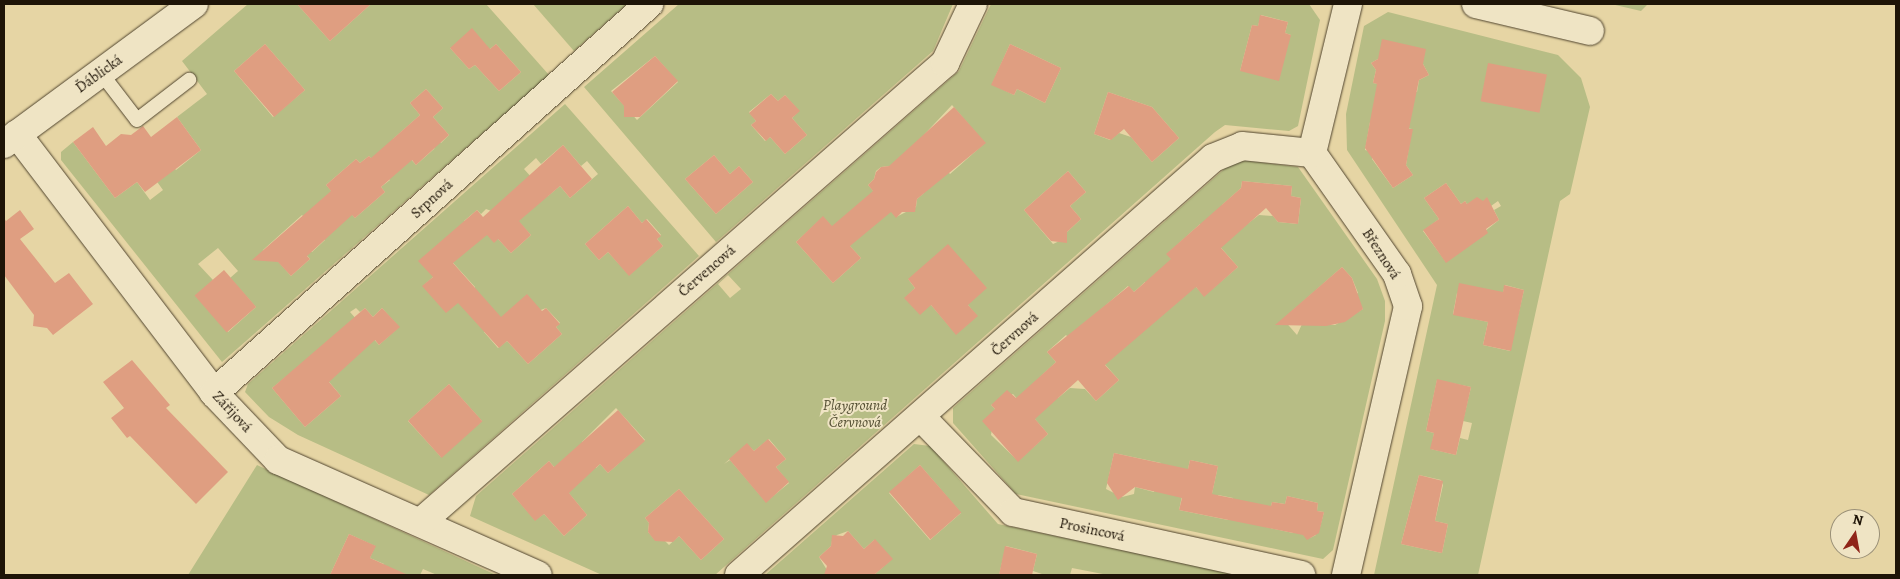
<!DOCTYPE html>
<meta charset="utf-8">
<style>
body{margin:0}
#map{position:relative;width:1900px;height:579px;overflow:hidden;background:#e6d5a4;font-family:Alegreya,serif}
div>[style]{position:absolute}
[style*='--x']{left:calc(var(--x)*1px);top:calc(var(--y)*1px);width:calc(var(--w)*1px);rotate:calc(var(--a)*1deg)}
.green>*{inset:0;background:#b7bd85}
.building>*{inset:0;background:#df9e81;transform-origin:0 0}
.roads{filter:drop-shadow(0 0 1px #50442e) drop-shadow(0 0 1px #50442e)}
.service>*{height:14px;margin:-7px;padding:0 7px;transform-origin:7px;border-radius:7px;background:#efe4c4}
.minor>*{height:28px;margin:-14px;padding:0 14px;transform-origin:14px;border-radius:14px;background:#efe4c4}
.secondary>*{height:28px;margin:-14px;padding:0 14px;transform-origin:14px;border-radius:14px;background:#efe4c4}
span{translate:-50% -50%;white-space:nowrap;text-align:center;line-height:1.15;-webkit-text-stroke:4px #efe4c4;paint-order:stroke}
.street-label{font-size:15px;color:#1e1407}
.park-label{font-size:15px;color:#544f33;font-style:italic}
.frame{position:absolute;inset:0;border:5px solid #1e1407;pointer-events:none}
.north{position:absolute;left:1830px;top:509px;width:50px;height:50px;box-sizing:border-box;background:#efe4c4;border:1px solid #9b9178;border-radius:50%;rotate:12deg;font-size:14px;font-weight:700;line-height:20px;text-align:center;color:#1e1407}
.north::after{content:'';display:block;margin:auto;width:18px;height:22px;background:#8f2418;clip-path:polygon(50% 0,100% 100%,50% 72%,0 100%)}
</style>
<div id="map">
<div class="green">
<div style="clip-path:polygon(evenodd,248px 4px,297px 4px,330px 41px,371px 4px,486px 4px,549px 75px,222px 362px,61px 160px,61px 152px,73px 142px,115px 198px,137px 182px,150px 200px,163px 190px,150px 172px,167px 159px,176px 170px,201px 150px,177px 117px,207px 94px,182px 61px,248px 4px,265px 44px,305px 90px,273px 117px,234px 71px,265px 44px,248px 4px,496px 44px,521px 72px,499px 91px,475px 65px,469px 69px,450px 48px,490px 49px,496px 44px,248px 4px,426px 89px,443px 108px,433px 117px,449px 135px,441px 143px,438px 140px,434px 149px,416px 165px,393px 139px,420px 115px,410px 103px,426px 89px,248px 4px,369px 156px,390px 180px,381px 187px,385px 192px,355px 218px,326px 185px,356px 159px,360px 163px,369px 156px,248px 4px,302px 215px,325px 240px,312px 252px,304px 252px,310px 259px,291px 276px,276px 259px,262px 256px,263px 250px,302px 215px,248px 4px,218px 248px,238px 271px,230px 278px,256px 307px,228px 332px,196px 296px,213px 280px,198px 264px,218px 248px)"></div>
<div style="clip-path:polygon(533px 4px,627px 4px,574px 51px)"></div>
<div style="clip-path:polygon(evenodd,679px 4px,953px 4px,933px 51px,716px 242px,584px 87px,679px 4px,655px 56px,678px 82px,637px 120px,611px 91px,655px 56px,679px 4px,771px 94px,778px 101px,785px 95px,799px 111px,792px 118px,807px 135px,785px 154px,770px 137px,765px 141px,751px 125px,756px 121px,749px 112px,771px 94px,679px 4px,714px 155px,730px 174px,739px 166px,753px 182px,716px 214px,685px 179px,714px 155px)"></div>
<div style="clip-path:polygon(evenodd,991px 4px,1309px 4px,1320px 20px,1298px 126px,1289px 131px,1225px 125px,1215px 132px,715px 575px,602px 575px,470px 516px,476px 496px,959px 71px,991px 4px,1261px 15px,1288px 22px,1285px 33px,1291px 35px,1240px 71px,1252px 25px,1258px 26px,1261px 15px,991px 4px,1010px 44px,1061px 68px,1045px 103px,1017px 89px,1014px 95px,992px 84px,1010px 44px,991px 4px,1108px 92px,1152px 107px,1179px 138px,1152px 162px,1131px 137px,1119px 133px,1110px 140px,1094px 134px,1108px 92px,991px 4px,952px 105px,985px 143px,950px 174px,920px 139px,952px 105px,991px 4px,889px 166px,924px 193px,917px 199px,916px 207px,896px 217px,868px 185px,874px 179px,876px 171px,881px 167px,889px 166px,991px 4px,1068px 171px,1086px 192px,1070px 206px,1081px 219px,1067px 232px,1066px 238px,1053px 244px,1024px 210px,1068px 171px,991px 4px,823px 217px,861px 258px,833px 283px,796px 242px,823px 217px,991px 4px,728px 275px,741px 289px,730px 298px,718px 284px,728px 275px,991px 4px,908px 279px,968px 305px,977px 316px,956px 334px,931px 305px,905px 298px,915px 288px,908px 279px,991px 4px,616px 408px,645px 440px,608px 473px,600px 464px,596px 468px,582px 442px,616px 408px,991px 4px,769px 439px,786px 459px,776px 467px,789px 483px,766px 502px,730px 460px,724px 464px,747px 444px,754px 451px,769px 439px,991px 4px,549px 461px,572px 488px,568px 492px,587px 515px,564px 536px,544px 514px,535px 520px,512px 494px,549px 461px,991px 4px,679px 489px,724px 539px,701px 560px,679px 536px,669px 545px,665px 541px,655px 540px,648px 532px,649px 523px,645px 518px,679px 489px)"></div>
<div style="clip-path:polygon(1611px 4px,1648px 4px,1641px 11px)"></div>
<div style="clip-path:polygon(evenodd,1388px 12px,1558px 55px,1581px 78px,1590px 107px,1570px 194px,1560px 201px,1478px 575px,1374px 575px,1437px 285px,1347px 150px,1346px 114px,1364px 26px,1388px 12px,1378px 59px,1423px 64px,1429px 75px,1419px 80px,1417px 92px,1373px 83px,1376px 70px,1371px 63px,1378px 59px,1388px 12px,1370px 122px,1412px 129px,1406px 165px,1413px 175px,1393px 188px,1372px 159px,1373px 152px,1365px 150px,1370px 122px,1388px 12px,1446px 183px,1461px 204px,1465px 201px,1467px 204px,1483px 201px,1491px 206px,1498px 201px,1501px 206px,1494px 210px,1499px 220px,1446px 262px,1423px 231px,1439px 219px,1424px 198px,1446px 183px,1388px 12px,1505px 285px,1524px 290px,1510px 351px,1483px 345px,1488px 322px,1453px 314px,1457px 293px,1503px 292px,1505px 285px,1388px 12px,1437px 380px,1471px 387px,1463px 421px,1472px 423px,1468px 440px,1460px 438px,1456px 455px,1431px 449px,1434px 433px,1426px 431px,1437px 380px,1388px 12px,1419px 475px,1441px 480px,1443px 485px,1435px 521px,1448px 524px,1442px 553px,1401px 544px,1419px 475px)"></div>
<div style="clip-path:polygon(evenodd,565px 104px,699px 256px,429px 495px,298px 435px,269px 417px,245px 392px,248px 384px,565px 104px,563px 145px,581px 166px,587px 161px,598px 174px,570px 198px,560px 186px,548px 196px,524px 169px,536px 158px,541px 164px,563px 145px,565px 104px,628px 206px,642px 223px,647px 219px,661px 235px,657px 239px,663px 246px,629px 275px,608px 252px,599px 260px,585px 244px,628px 206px,565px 104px,486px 209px,518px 221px,531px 235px,511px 253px,498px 239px,464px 221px,477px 210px,481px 214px,486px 209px,565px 104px,437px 245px,475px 287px,475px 288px,423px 286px,434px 276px,437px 245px,565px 104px,356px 308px,360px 312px,365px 308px,373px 317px,382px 308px,399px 327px,379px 345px,350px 312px,356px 308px,565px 104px,546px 308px,560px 323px,556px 327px,562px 334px,528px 364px,507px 341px,498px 348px,484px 332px,546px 308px,565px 104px,309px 358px,341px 396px,305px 427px,272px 388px,309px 358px,565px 104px,449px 384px,482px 421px,441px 457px,408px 421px,449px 384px)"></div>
<div style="clip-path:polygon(evenodd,1243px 160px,1298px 167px,1377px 279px,1385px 301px,1385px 321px,1333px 550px,1323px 559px,1016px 494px,953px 423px,953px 408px,1230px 164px,1243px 160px,1242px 181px,1292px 186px,1291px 196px,1301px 198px,1298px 224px,1278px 222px,1273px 216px,1259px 215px,1242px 228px,1222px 205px,1241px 188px,1242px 181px,1243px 160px,1200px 224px,1238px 267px,1204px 296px,1167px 254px,1200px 224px,1243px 160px,1342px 267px,1352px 278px,1358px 293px,1354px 295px,1363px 309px,1335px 325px,1302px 324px,1297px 335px,1283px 319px,1342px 267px,1243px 160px,1145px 282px,1169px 310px,1099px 311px,1128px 286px,1134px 292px,1145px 282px,1243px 160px,1066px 335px,1075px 345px,1082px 339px,1119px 380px,1096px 401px,1085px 389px,1070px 388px,1058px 398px,1040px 377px,1056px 362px,1047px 352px,1066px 335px,1243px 160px,1013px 394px,1048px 434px,1018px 461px,991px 435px,995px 409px,991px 405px,1013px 394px,1243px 160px,1114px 453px,1161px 463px,1154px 492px,1135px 487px,1134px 494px,1122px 497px,1106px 489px,1114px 453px,1243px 160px,1190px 460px,1218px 466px,1211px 498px,1217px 499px,1218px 495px,1233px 498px,1228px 520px,1179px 510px,1190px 460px,1243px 160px,1287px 496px,1318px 503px,1317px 511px,1324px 512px,1320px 527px,1316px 527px,1316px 535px,1310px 538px,1301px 531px,1293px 533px,1266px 527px,1272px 502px,1285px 504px,1287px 496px)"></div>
<div style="clip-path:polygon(evenodd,914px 444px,930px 446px,998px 524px,1239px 575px,1108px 575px,1072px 568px,1070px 575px,1045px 575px,1033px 571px,1037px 554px,1006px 546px,999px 575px,874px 575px,892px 559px,874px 540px,864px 549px,848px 531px,837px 535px,832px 541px,831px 546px,819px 557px,830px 575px,765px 575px,914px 444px,920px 465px,961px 513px,930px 540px,889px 493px,920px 465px)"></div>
<div style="clip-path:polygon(257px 465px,496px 575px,437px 575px,423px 569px,420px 575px,379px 575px,384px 564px,370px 558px,375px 546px,349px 534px,330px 575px,188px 575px)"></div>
</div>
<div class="building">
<div style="clip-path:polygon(297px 4px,371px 4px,330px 41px)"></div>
<div style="clip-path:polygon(1260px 15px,1288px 22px,1285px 33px,1291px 35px,1279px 81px,1240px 71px,1252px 25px,1258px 26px)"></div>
<div style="clip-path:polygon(472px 28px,490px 49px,496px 44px,521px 72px,499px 91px,475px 65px,469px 69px,450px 48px)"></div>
<div style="clip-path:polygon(1382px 39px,1426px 49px,1423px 64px,1429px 75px,1419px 80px,1409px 129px,1413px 129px,1406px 165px,1413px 175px,1393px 188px,1365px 148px,1377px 84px,1373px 83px,1376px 70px,1371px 63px,1378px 59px)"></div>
<div style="left:265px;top:44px;width:61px;height:41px;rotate:49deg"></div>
<div style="clip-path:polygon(1010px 44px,1061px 68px,1045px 103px,1017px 89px,1014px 95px,991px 85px)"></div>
<div style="clip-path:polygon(655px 56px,678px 81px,640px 117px,624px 117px,624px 106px,612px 92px)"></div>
<div style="left:1488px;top:63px;width:60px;height:39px;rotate:11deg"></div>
<div style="clip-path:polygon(426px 89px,443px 108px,433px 117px,449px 135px,416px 165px,412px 160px,381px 187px,385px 192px,355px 218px,352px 215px,307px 256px,310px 259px,291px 276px,278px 262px,252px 260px,331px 191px,326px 185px,356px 159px,360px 163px,369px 156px,371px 158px,420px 115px,410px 103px)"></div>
<div style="clip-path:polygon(1108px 92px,1152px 107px,1179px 138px,1152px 162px,1124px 129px,1111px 140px,1094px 134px)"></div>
<div style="clip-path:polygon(771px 94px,778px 101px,785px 95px,800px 111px,792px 118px,807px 135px,785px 154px,770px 137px,766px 141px,751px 125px,756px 121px,749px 113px)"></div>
<div style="clip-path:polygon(954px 107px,986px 143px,917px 199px,915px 212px,902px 212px,896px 218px,891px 212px,850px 246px,861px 258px,833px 283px,796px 242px,823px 216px,832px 226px,873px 191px,868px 185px,874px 179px,876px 172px,881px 167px,889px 166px)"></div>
<div style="clip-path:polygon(177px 117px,201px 150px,145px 192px,137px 182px,115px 198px,73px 142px,93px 127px,106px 146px,121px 134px,131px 135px,143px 126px,151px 137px)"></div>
<div style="clip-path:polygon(563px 145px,592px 179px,570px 198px,560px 186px,519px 221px,531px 235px,511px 253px,498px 239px,494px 243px,487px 235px,453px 263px,501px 317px,527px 294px,542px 311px,546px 308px,560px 324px,556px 327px,562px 334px,528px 364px,507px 341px,499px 348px,458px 303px,446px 313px,422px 286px,433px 277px,418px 261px,477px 210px,483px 217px)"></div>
<div style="clip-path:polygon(714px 155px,730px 174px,739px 166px,753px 182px,716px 214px,685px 179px)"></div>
<div style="clip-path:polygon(1068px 171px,1086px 192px,1070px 206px,1081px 219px,1067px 232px,1067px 243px,1051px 241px,1024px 210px)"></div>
<div style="clip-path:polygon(1242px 181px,1292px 186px,1291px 196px,1301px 198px,1298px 224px,1278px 222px,1266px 208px,1221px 248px,1238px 267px,1204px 297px,1196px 287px,1105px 365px,1119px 380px,1096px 401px,1078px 380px,1035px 419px,1048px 434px,1018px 462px,982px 421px,995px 409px,991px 405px,1007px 390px,1016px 398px,1056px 362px,1047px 352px,1129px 286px,1134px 292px,1171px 259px,1166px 254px,1241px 188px)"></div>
<div style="clip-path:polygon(1446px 183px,1461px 204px,1465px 201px,1467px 204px,1477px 197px,1483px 201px,1487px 197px,1499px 220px,1486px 229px,1488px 233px,1446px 263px,1423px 230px,1439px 219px,1424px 198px)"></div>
<div style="clip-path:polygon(628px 206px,642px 223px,646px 219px,661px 236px,657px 239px,663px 246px,629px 276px,608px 252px,599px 260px,585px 244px)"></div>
<div style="clip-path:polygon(20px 210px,34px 229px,20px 239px,55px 283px,69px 273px,93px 304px,53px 335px,47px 328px,33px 326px,34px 315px,4px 275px,4px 218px,6px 221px)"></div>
<div style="clip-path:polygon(948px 244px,987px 288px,968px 305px,978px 316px,956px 335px,931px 305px,920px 315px,904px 298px,915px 288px,908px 279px)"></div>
<div style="clip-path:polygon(1342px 267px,1352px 278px,1363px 309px,1345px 322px,1326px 326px,1275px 325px)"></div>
<div style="left:224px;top:270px;width:49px;height:39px;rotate:49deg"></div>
<div style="clip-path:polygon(1459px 283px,1503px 292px,1504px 285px,1524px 290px,1511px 351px,1483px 345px,1488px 322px,1453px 315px)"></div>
<div style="clip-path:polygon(365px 308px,373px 317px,382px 308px,400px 327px,379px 345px,375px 340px,329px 382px,341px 396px,305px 427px,272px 388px)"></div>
<div style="clip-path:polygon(132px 360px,170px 405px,166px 408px,228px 472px,196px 504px,130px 436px,127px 438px,111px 418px,124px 408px,103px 382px)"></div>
<div style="clip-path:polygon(1437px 379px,1471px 387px,1456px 455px,1430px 449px,1434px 433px,1426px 431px)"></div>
<div style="left:449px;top:384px;width:50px;height:55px;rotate:48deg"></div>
<div style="clip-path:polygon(618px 410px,645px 441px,608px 473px,600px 464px,569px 493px,587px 515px,564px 536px,544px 514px,535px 521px,512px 494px,549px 461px,554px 467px)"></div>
<div style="clip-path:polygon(768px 439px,786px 459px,776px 467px,789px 482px,766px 503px,729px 459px,747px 443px,754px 451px)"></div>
<div style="clip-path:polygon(1114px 453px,1188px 469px,1190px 460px,1218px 466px,1212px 494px,1271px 506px,1272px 502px,1285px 504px,1287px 496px,1318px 503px,1317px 511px,1324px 512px,1319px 533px,1307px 540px,1303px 535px,1179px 510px,1182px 498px,1135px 487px,1118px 500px,1107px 483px)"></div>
<div style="left:920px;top:465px;width:63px;height:41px;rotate:49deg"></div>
<div style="clip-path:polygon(1419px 475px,1443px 481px,1435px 521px,1448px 524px,1442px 553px,1401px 544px)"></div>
<div style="clip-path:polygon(679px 489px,724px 539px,701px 560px,679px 536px,673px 542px,655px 541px,648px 532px,649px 523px,645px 518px)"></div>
<div style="clip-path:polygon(848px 531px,864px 549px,875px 539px,893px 559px,874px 575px,824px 575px,827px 566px,819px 557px,831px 546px,832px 535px,843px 536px)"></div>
<div style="clip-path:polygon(349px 534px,376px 546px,370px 558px,408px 575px,330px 575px)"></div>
<div style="clip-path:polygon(1005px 546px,1037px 554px,1032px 575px,999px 575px)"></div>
</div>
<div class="roads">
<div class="service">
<div style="--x:101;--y:73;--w:59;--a:52.5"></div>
<div style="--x:137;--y:120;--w:66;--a:-37.6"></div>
</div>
<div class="minor">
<div style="--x:1476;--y:4;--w:117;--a:13.3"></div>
<div style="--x:17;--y:134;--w:325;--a:52.7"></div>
<div style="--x:214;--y:393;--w:93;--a:46.3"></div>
<div style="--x:278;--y:460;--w:284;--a:23.9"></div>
<div style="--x:214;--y:393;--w:584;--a:-41.8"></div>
<div style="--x:921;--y:417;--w:132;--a:45.9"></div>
<div style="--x:1013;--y:512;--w:295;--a:12.3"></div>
<div style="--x:421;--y:522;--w:697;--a:-41.22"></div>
<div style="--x:945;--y:63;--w:65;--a:-64.6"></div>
<div style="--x:739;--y:575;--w:631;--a:-41.34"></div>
<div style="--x:1213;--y:158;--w:31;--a:-22"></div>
<div style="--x:1242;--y:146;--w:70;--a:5.7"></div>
<div style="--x:1346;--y:575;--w:276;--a:-77"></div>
<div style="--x:1408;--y:306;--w:34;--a:-109"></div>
<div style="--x:1397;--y:274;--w:148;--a:-125.1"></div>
<div style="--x:1312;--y:153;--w:153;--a:-76.4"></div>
</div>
<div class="secondary">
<div style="--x:4;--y:144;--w:236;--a:-36.4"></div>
</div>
</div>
<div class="street-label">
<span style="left:99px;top:74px;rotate:-36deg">Ďáblická</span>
<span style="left:432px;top:199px;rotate:-42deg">Srpnová</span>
<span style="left:1381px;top:254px;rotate:57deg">Březnová</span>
<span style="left:707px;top:271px;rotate:-41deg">Červencová</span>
<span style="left:1015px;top:334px;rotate:-42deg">Červnová</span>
<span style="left:232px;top:412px;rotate:47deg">Zářijová</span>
<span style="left:1092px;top:530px;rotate:12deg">Prosincová</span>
</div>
<div class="park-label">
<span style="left:855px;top:414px">Playground<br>Červnová</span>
</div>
<div class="frame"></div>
<div class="north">N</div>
</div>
